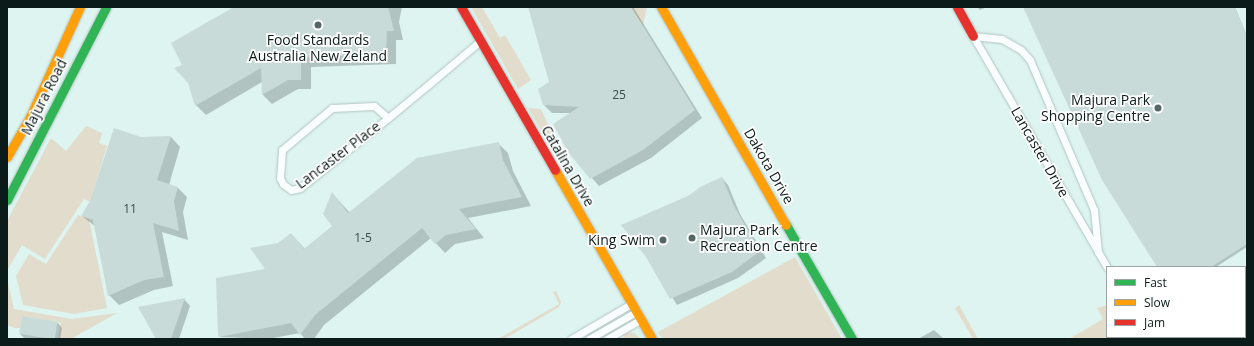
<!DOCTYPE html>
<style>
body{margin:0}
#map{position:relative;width:1254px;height:346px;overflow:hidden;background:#ddf4f0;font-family:"Open Sans",sans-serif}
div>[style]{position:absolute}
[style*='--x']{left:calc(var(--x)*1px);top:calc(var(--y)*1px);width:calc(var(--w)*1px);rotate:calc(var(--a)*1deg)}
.green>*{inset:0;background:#e2dccd}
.shadow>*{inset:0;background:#0003}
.building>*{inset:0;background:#c8dbd8;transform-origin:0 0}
.roads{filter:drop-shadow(0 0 1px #b1c4c0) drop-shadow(0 0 1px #b1c4c0)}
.lane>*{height:7px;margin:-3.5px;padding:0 3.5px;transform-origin:3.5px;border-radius:3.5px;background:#fafdfd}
.street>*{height:13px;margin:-6.5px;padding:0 6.5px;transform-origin:6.5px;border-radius:6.5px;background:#fafdfd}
.fast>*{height:9px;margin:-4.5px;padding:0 4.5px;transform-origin:4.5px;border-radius:4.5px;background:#30b455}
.slow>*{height:9px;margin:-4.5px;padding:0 4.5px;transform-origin:4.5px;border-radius:4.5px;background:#ff9f0a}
.jam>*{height:9px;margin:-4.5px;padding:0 4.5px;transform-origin:4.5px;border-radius:4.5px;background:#e5322d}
.dots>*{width:11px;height:11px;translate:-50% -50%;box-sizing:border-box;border:2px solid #fff;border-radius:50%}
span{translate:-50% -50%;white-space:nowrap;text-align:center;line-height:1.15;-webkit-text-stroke:3.5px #fff;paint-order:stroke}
.number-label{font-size:12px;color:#3b4c4a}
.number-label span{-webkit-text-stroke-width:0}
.poi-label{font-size:14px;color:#0b1b19}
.right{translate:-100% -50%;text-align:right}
.left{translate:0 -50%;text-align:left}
.street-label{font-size:14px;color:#0b1b19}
.frame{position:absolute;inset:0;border:8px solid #0b1b19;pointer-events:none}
.legend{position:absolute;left:1106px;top:266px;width:140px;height:72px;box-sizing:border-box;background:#fff;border:1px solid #9da4a3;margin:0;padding:5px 7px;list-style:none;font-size:12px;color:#0b1b19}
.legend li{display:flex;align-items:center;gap:8px;height:20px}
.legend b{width:20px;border:1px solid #9da4a3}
</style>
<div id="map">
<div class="green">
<div style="clip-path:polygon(471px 7px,482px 7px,500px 38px,505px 35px,531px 80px,518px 89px)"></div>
<div style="clip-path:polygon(631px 7px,647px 7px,643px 25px)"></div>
<div style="clip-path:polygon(528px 108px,541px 109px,554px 138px,545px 137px)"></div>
<div style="clip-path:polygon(86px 126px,102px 133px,99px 143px,107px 146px,90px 202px,84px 199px,45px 259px,22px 245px,7px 271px,7px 221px,51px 138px,66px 151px)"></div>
<div style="clip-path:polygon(78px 215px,89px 219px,107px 308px,74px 314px,23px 305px,16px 276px,29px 254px,46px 264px)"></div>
<div style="clip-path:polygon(795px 257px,842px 339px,662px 339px,658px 332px)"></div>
<div style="clip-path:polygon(7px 278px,14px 309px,72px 319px,117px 313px,71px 339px,58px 339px,61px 323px,58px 322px,22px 316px,20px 328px,15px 328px,7px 325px)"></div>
<div style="clip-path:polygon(1247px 283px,1247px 339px,1241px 339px,1239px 337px,1245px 337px)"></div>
<div style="clip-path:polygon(556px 291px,561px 302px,559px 307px,504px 339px,498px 339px,559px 304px,553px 292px)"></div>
<div style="clip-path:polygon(959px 305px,978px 339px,973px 339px,955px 308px)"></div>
<div style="clip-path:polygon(1107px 305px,1107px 337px,1113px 337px,1111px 339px,1069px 339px,1103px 319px,1097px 308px)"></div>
<div style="clip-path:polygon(629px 332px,634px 333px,641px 339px,624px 339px,623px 334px)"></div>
<div style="clip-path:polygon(1153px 337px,1200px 337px,1150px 339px)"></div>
</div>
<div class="shadow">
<div style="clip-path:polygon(236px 7px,402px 7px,399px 22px,403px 40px,396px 40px,396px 64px,311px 67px,311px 89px,298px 89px,272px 104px,263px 95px,262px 82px,206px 115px,196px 105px,183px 66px)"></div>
<div style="clip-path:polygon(529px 7px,633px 7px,702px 118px,651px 158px,599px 186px,569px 152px,570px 113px,552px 113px,544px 105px,551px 83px)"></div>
<div style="clip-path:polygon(977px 7px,987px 7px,980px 10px)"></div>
<div style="clip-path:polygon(1024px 7px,1235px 7px,1247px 36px,1247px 247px,1216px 267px,1159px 267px)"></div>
<div style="clip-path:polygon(171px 137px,180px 147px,169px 185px,178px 188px,187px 197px,183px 212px,188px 240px,162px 232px,173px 286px,154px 290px,119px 305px,109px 295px,96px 227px,82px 216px,141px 138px)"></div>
<div style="clip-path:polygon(498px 143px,508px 153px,513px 171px,531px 206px,468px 218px,484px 238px,455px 244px,445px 253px,431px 238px,324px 325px,314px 339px,305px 339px,300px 333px,268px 339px,219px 337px,217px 279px,267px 269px,278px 244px,291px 234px,305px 249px,333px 226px,332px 193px,350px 213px)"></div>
<div style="clip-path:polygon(722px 178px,728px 185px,740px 214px,766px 258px,738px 278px,677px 305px,647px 257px,689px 197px)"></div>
<div style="clip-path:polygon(184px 299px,190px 306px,179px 339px,158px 339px)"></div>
<div style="clip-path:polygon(23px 317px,58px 323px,62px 328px,60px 339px,24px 338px,20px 334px)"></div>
<div style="clip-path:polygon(934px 330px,944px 339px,918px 339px)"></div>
</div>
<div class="building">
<div style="clip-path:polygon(234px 7px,388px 7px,394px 31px,387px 31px,386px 55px,301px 57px,301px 80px,288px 80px,262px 95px,261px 68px,195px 106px,188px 83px,174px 68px,182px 65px,171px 43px)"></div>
<div style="clip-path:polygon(528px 7px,631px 7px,695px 110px,643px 150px,590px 179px,568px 152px,553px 124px,579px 107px,543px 105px,538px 89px,549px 82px)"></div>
<div style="clip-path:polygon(1023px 7px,1235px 7px,1247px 37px,1247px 244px,1211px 267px,1157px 267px,1102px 180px)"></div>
<div style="clip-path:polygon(114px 128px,141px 137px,171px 136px,157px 180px,178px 187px,174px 201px,179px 231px,153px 223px,164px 277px,144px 280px,108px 296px,93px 220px,81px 216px,90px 201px)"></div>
<div style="clip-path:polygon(499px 142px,503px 160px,522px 197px,459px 209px,476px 229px,446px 235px,435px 244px,422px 228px,315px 315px,300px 335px,291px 323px,219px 337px,218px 335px,216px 278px,265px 269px,250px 248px,278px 243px,291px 233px,304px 249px,332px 226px,323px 214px,332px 192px,348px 213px,417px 158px)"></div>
<div style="clip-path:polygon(722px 177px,734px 206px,760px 251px,732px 272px,670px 299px,646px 257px,621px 225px,688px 196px,702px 186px)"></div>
<div style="clip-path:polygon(185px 298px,171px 339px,156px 339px,138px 307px)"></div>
<div style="left:22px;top:316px;width:36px;height:18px;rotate:9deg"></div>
</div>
<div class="roads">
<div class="lane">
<div style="--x:973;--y:36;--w:29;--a:6"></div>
<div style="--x:1002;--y:39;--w:22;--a:30"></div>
<div style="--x:1021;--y:50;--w:13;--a:48"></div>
<div style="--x:1030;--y:60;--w:163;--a:66.9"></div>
<div style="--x:1094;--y:210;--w:42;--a:84.6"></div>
<div style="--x:973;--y:36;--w:267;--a:59.9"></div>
<div style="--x:388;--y:118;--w:18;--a:-139"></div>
<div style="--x:374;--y:106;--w:42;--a:177.3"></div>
<div style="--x:332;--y:108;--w:65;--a:140"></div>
<div style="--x:282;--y:150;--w:28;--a:94"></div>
<div style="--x:280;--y:178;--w:7;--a:63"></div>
<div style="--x:283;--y:184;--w:10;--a:37"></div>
<div style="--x:291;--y:190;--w:9;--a:-13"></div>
<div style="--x:300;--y:188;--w:112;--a:-38.5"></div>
<div style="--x:388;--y:118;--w:52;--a:-39.5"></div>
<div style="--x:428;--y:85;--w:68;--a:-40.2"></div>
<div style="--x:571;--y:339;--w:69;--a:-30.3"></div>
<div style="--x:589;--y:339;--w:54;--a:-29.9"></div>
<div style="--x:607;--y:339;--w:38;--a:-30"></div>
</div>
<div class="street">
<div style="--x:1245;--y:276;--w:2;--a:0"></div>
<div style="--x:1134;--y:339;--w:4;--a:-27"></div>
</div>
<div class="fast">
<div style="--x:7;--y:200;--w:217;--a:-62.8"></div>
<div style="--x:786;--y:225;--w:132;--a:59.9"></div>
</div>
<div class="slow">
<div style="--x:661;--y:7;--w:251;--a:60.2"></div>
<div style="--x:7;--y:157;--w:46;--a:-60.1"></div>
<div style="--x:30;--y:117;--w:121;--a:-65.6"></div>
<div style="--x:555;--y:170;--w:195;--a:60.1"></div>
</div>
<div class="jam">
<div style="--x:461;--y:7;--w:188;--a:60"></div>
<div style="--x:957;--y:7;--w:33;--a:61"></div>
</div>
</div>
<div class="dots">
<div style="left:318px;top:25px;background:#546764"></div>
<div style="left:1158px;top:108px;background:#546764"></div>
<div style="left:692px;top:238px;background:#546764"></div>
<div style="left:663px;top:240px;background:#546764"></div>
</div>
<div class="number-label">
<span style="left:619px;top:95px">25</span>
<span style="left:130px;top:209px">11</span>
<span style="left:363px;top:238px">1-5</span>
</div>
<div class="poi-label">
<span style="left:318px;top:48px">Food Standards<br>Australia New Zeland</span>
<span class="right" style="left:1150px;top:108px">Majura Park<br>Shopping Centre</span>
<span class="left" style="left:700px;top:238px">Majura Park<br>Recreation Centre</span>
<span class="right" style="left:655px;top:240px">King Swim</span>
</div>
<div class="street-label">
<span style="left:44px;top:97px;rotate:-63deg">Majura Road</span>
<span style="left:1040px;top:152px;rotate:60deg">Lancaster Drive</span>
<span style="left:338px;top:155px;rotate:-37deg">Lancaster Place</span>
<span style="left:568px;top:166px;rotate:60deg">Catalina Drive</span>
<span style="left:769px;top:166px;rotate:60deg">Dakota Drive</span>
</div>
<div class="frame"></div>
<ul class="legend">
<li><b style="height:5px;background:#30b455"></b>Fast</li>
<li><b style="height:5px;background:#ff9f0a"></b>Slow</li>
<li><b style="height:5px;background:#e5322d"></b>Jam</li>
</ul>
</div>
